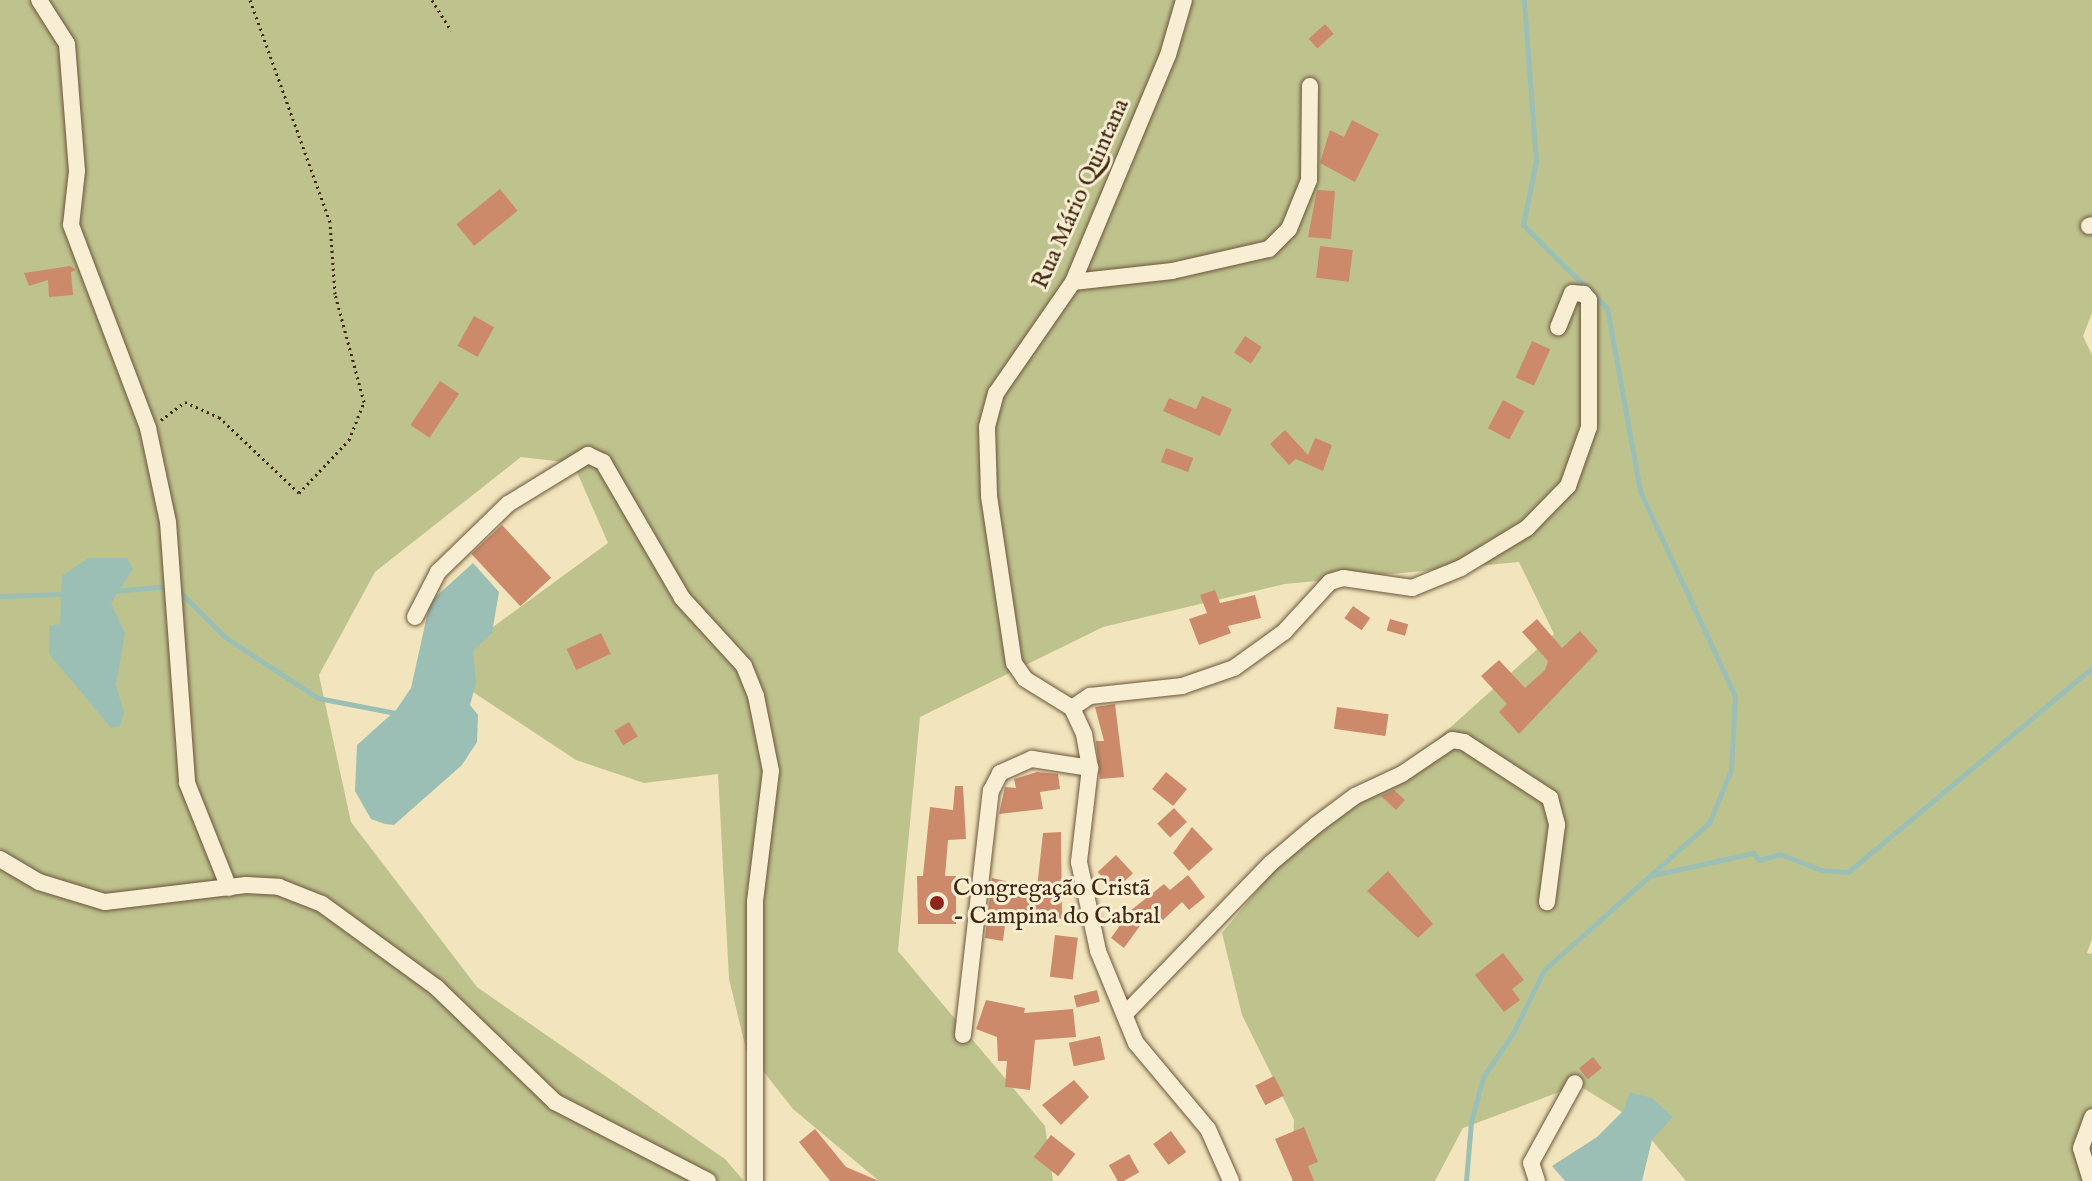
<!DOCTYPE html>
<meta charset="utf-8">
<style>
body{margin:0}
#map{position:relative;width:2092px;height:1181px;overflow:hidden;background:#f2e5bd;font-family:"IM FELL English",serif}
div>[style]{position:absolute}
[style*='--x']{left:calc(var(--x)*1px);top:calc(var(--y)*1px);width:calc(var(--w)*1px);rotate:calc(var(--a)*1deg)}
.green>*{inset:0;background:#bec38e}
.water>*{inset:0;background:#9bbfb5}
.stream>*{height:5px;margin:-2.5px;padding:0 2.5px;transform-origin:2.5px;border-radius:2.5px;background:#9bbfb5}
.building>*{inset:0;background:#cc8a6b;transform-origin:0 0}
.path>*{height:3px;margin-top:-1.5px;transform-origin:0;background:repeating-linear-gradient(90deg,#41250f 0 2px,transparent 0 6px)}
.roads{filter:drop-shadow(0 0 2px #6d553a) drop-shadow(0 0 2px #6d553a)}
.minor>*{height:16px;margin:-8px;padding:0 8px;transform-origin:8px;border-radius:8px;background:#f7eed4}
.dots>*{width:22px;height:22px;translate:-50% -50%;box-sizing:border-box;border:4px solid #f7eed4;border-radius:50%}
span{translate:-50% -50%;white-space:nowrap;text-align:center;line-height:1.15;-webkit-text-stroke:6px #f7eed4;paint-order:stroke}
.street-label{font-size:24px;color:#41250f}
.poi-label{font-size:24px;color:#41250f}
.left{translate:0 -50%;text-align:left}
</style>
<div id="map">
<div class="green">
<div style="clip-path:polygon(0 0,2092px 0,2092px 313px,2083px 336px,2092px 355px,2092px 939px,2087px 953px,2092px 954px,2092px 1181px,1686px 1181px,1635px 1120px,1578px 1085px,1463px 1128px,1435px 1181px,1292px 1181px,1294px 1120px,1242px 1015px,1222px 933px,1286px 856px,1392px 780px,1554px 634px,1519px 562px,1285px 584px,1103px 627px,920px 717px,898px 951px,1045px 1126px,1053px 1181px,879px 1181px,793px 1109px,746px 1049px,729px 979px,718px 774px,644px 783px,576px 760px,470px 690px,456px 654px,608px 543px,573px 463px,521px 457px,375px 572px,319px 675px,351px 822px,477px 987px,725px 1159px,744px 1181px,0 1181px)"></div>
</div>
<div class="water">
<div style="clip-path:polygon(88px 558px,127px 558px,133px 569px,111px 603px,125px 633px,116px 685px,124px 713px,120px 726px,111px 728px,49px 654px,49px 626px,60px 624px,62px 576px)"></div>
<div style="clip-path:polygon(473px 563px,499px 592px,492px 633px,473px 651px,476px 683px,470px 705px,478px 715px,477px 742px,462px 765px,394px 825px,385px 824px,371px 819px,355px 791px,357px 745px,396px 710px,411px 688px,430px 602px)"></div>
<div style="clip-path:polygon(1630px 1092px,1652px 1098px,1673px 1117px,1652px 1140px,1642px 1181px,1565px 1181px,1552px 1166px,1597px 1137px,1623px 1111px)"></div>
</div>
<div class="stream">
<div style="--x:113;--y:591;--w:58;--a:-4.9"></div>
<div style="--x:179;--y:591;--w:65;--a:45"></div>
<div style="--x:225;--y:637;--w:111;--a:33.3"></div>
<div style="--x:318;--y:698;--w:79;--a:10.9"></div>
<div style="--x:0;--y:596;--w:63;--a:-1.8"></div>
<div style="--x:1653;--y:875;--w:102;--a:-12.4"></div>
<div style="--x:1753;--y:853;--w:9;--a:49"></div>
<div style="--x:1759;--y:860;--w:22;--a:-16"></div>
<div style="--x:1780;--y:854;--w:44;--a:21.3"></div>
<div style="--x:1821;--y:870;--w:27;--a:4"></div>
<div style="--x:1848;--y:872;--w:318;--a:-39.9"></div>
<div style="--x:1466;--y:1181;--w:59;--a:-85.2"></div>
<div style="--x:1471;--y:1122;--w:47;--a:-75.1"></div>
<div style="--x:1483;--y:1077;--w:53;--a:-55.7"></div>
<div style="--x:1513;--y:1033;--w:70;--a:-63.8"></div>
<div style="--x:1544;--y:970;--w:221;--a:-41.7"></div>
<div style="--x:1709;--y:823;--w:57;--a:-67.5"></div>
<div style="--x:1731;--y:770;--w:74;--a:-86.9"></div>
<div style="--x:1735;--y:696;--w:226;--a:-114.9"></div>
<div style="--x:1640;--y:491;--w:186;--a:-100.2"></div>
<div style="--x:1607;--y:308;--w:118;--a:-135.3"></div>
<div style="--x:1523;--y:225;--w:65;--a:-78.5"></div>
<div style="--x:1536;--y:161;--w:161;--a:-94.3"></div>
</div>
<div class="building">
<div style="left:1325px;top:24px;width:13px;height:22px;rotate:48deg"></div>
<div style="clip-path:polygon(1352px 120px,1379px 134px,1355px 182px,1320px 163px,1330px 130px,1344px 137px)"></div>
<div style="left:500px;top:189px;width:28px;height:56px;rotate:51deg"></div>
<div style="clip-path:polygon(1317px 190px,1335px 191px,1331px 239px,1308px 237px)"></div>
<div style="left:1320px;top:246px;width:33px;height:32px;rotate:7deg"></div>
<div style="clip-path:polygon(70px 266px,76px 270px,71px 272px,73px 295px,49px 297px,48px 280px,29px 286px,24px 273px)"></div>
<div style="left:474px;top:316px;width:23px;height:34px;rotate:29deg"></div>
<div style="left:1245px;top:336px;width:20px;height:20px;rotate:33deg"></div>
<div style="left:1532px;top:341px;width:20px;height:40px;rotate:24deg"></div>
<div style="left:440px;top:381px;width:23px;height:53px;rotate:34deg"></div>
<div style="clip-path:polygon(1202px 396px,1232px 409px,1220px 436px,1163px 411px,1169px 398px,1196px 409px)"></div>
<div style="left:1503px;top:400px;width:24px;height:32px;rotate:28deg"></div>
<div style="clip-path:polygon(1285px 430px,1308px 455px,1315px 438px,1332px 445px,1323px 471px,1296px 459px,1289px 465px,1270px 444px)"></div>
<div style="left:1166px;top:448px;width:29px;height:15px;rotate:20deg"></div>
<div style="left:502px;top:525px;width:72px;height:42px;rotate:47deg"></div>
<div style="clip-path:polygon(1215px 590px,1220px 603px,1255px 595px,1261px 618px,1228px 626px,1231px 633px,1199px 645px,1189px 619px,1207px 613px,1200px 595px)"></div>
<div style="left:1353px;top:606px;width:21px;height:15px;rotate:35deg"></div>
<div style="left:1390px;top:619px;width:19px;height:12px;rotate:16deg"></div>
<div style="clip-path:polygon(1537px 619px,1562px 648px,1580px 631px,1598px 651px,1519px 734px,1499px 712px,1507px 704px,1481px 676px,1499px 660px,1525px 688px,1545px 670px,1548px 661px,1522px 632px)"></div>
<div style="left:601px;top:633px;width:23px;height:38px;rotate:65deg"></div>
<div style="clip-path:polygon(1115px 704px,1124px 777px,1100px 779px,1096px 741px,1104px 741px,1095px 707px)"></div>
<div style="left:1337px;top:707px;width:52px;height:22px;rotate:8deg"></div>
<div style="left:629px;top:722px;width:17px;height:17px;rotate:59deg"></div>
<div style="clip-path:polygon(1037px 772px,1058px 774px,1060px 789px,1040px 792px,1043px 809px,999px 814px,1005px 787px,1016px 788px,1014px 779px)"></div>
<div style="left:1166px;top:772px;width:27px;height:22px;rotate:39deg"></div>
<div style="clip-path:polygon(955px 786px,963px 786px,966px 839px,948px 840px,945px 876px,956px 876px,956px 924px,918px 924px,917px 876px,923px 876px,930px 807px,953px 810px)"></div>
<div style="clip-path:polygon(1394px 790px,1405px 800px,1396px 810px,1381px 796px)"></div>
<div style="left:1174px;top:808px;width:19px;height:23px;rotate:47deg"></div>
<div style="clip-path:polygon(1192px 827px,1213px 849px,1189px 871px,1173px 853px)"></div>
<div style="clip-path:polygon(1061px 832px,1062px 919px,1007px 909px,1003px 941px,985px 938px,992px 878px,1037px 888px,1043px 833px)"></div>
<div style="left:1116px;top:855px;width:25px;height:25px;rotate:47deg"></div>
<div style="clip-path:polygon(1388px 871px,1433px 924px,1418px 938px,1367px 891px)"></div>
<div style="clip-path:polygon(1188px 875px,1205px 897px,1189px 910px,1182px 902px,1163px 920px,1152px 909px,1124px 948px,1111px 938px,1130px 911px,1164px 884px,1170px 890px)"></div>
<div style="left:1055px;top:935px;width:23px;height:42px;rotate:7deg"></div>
<div style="clip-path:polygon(1503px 953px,1524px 980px,1512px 989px,1520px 1000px,1504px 1012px,1475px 975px)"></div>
<div style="left:1097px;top:990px;width:12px;height:24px;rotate:76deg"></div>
<div style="clip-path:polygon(986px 1000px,1025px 1008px,1024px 1013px,1073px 1009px,1076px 1037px,1035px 1040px,1030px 1090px,1005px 1087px,1007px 1061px,998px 1061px,997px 1037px,976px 1029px)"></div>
<div style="left:1100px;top:1036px;width:24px;height:32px;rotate:78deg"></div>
<div style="left:1593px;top:1057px;width:14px;height:18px;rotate:51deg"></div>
<div style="left:1274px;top:1076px;width:22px;height:21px;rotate:63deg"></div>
<div style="clip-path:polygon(1074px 1080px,1089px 1097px,1061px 1125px,1042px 1105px)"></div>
<div style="clip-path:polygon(1304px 1127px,1318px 1162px,1308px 1166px,1314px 1181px,1293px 1181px,1275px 1139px)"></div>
<div style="clip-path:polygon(815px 1129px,846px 1167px,879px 1181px,830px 1181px,799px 1142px)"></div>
<div style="left:1171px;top:1131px;width:26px;height:22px;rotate:54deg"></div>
<div style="left:1051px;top:1135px;width:31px;height:28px;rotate:38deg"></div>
<div style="left:1129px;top:1154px;width:21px;height:23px;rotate:61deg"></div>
</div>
<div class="path">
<div style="--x:432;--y:0;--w:36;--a:58"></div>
<div style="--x:161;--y:420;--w:30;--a:-37"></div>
<div style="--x:185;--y:402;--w:37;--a:24"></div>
<div style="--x:219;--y:417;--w:110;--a:43.5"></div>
<div style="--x:299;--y:493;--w:73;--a:-46.7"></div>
<div style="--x:349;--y:440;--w:41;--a:-68.5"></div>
<div style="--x:364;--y:402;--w:112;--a:-105"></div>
<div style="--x:335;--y:294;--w:72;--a:-94"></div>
<div style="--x:330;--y:222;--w:236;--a:-109.8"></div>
</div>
<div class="roads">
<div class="minor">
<div style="--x:39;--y:0;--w:52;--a:57.5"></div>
<div style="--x:67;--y:44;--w:127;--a:85.5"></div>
<div style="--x:77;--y:171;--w:54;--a:96.3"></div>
<div style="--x:71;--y:225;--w:217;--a:69.2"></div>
<div style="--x:148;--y:428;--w:96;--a:78"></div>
<div style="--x:168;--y:522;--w:262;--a:85.8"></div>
<div style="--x:187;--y:783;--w:113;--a:68.2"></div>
<div style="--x:1184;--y:0;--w:57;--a:106.2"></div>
<div style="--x:1168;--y:55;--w:246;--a:112.7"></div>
<div style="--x:1073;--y:282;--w:135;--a:124.7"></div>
<div style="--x:996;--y:393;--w:35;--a:105"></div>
<div style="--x:987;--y:427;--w:69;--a:88.3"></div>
<div style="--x:989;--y:496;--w:169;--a:81.5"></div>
<div style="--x:1014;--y:663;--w:19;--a:55"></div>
<div style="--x:1025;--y:679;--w:55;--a:31.7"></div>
<div style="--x:1072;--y:708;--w:29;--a:65"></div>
<div style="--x:1084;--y:734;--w:35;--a:80"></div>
<div style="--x:1090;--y:768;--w:95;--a:96.7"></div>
<div style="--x:1079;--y:862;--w:91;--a:77.9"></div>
<div style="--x:1098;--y:951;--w:100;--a:67.6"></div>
<div style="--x:1136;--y:1043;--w:112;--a:50.1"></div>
<div style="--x:1208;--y:1129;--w:57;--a:66.1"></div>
<div style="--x:2089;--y:226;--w:3;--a:-18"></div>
<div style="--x:1073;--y:282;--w:100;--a:-6.3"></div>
<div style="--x:1172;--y:271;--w:99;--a:-12.8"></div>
<div style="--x:1269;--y:249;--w:28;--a:-45"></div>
<div style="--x:1289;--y:229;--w:53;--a:-67.8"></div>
<div style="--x:1309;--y:180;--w:94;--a:-89.4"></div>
<div style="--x:415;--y:617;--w:51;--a:-62.9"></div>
<div style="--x:438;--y:572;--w:98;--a:-44.2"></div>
<div style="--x:508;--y:504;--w:94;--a:-31.5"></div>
<div style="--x:588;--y:455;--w:17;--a:25"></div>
<div style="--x:603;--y:462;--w:157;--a:59.8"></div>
<div style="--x:682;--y:598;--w:92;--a:47.6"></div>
<div style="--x:744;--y:666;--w:32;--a:68"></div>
<div style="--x:756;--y:696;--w:76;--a:78.7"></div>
<div style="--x:771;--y:771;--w:132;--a:97"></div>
<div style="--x:755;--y:902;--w:279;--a:90"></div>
<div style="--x:1072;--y:708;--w:22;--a:-34"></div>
<div style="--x:1090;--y:696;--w:93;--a:-6.2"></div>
<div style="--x:1182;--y:686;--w:55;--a:-19.1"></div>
<div style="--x:1234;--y:668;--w:62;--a:-35.8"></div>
<div style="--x:1284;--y:632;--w:68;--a:-47.4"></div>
<div style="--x:1330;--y:582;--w:14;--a:-17"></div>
<div style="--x:1343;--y:578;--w:70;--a:8.2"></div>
<div style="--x:1412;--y:588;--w:53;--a:-22.2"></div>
<div style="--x:1461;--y:568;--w:77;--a:-31.2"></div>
<div style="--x:1527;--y:528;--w:59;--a:-45.7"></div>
<div style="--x:1568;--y:486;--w:63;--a:-70.4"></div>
<div style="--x:1589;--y:427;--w:127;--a:-90"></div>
<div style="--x:1589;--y:300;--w:8;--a:-130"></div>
<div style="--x:1584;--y:294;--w:12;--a:-175"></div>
<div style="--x:1572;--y:293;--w:37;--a:112"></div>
<div style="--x:0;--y:859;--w:45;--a:30.5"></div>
<div style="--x:39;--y:882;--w:69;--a:16.9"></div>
<div style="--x:105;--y:902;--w:142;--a:-6.9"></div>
<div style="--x:246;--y:885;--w:33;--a:3"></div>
<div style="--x:279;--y:887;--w:46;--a:21.6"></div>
<div style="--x:322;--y:904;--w:142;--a:36.1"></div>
<div style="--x:437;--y:988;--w:164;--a:44"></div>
<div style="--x:555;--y:1102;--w:172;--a:27.3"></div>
<div style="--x:1125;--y:1014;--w:210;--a:-46"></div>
<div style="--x:1271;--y:863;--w:59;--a:-40.2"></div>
<div style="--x:1316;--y:825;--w:49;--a:-36.6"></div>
<div style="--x:1355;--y:796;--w:52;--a:-25.1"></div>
<div style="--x:1402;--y:774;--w:60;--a:-34.2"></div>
<div style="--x:1452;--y:740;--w:12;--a:9"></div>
<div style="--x:1464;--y:742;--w:103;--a:33.1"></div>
<div style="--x:1550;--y:798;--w:28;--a:75"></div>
<div style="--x:1557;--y:825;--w:78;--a:97.4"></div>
<div style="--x:963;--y:1035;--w:246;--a:-83.5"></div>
<div style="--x:991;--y:791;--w:20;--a:-63"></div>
<div style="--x:1000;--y:773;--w:35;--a:-24"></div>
<div style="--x:1032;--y:759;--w:59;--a:8.8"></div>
<div style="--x:1537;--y:1181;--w:19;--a:-108"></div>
<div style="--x:1531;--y:1163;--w:91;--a:-61.2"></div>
<div style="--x:2091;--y:1181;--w:34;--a:-107"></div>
<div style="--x:2081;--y:1148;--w:33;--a:-70"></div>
</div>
</div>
<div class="dots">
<div style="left:937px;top:903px;background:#8f2418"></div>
</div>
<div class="street-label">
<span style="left:1081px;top:194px;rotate:-66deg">Rua Mário Quintana</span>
</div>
<div class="poi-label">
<span class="left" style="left:953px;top:903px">Congregação Cristã<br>- Campina do Cabral</span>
</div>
</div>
